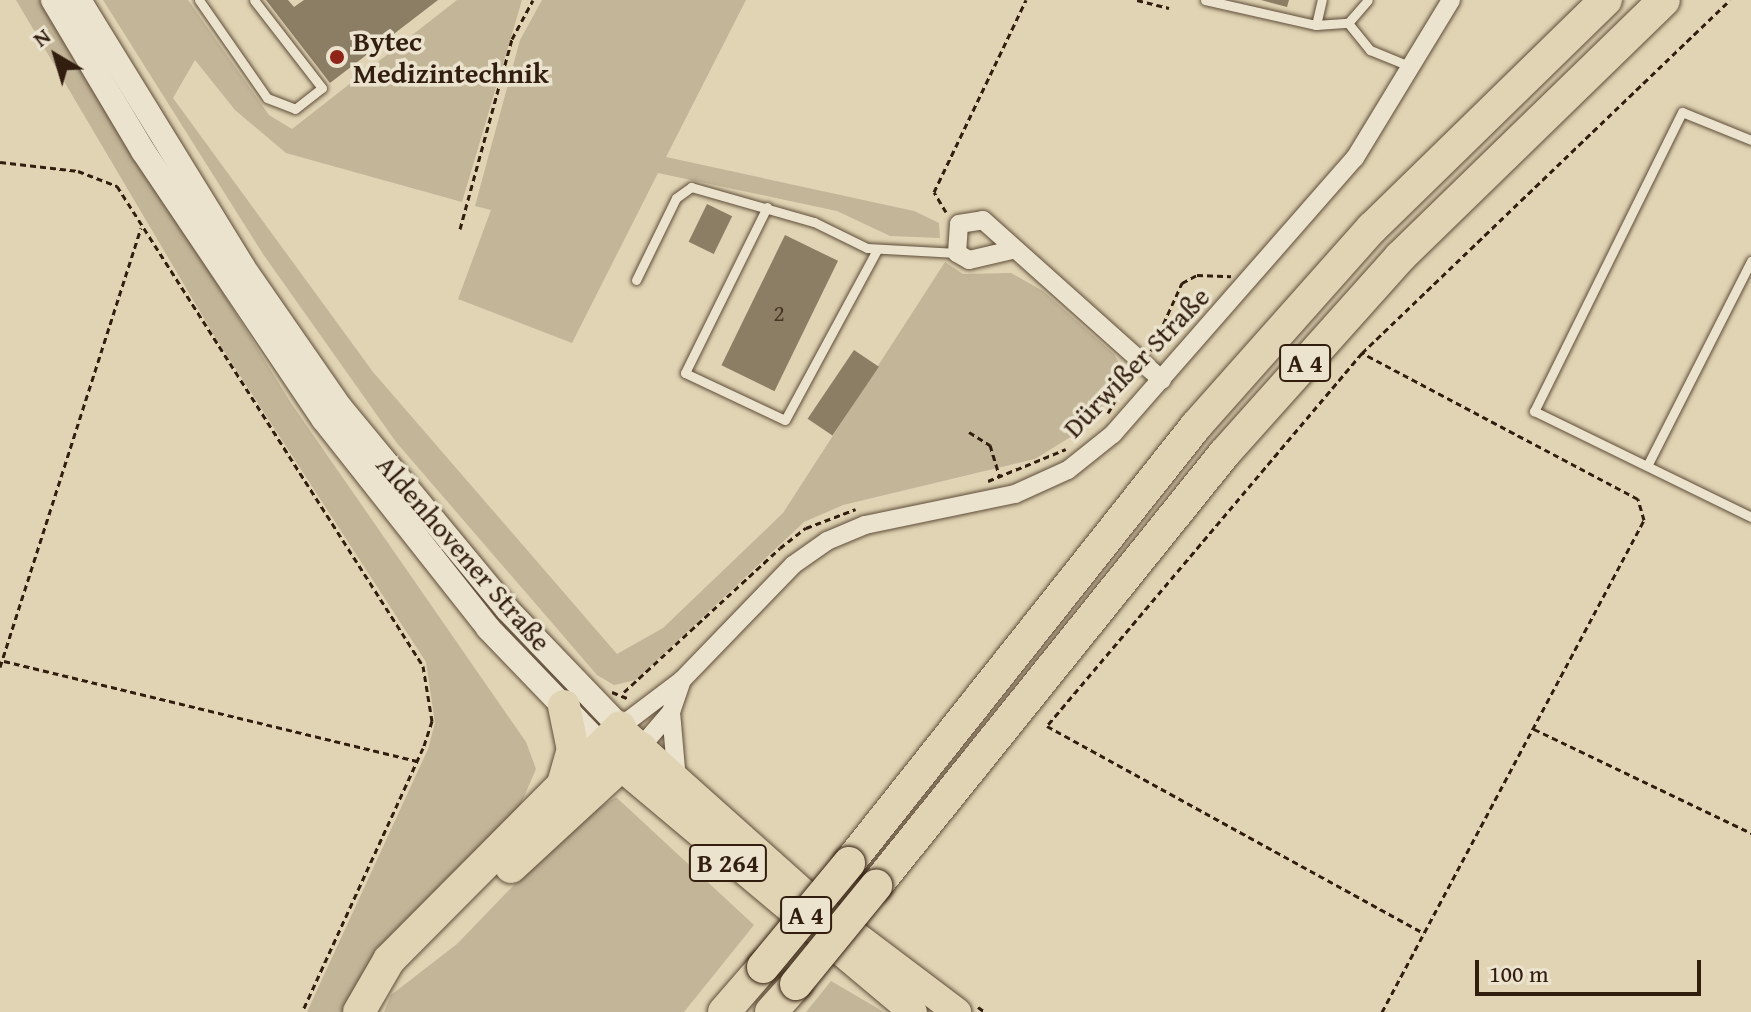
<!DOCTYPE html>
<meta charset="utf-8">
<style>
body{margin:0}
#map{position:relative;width:1751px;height:1012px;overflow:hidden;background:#e0d4b4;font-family:"Gentium Book Plus",serif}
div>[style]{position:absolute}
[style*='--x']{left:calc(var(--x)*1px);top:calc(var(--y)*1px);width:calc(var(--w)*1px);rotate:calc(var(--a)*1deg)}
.green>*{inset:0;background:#c2b598}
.building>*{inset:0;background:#8c7d65;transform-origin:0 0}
.path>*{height:3px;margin-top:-1.5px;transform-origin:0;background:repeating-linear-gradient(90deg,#321e0f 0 6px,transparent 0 10px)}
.roads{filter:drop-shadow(0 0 2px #5e4c38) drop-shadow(0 0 2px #5e4c38)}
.lane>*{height:9px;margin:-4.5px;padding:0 4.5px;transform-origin:4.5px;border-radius:4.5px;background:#ebe3ce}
.street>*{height:18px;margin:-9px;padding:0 9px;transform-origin:9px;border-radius:9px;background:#ebe3ce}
.secondary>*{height:24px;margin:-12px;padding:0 12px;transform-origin:12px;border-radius:12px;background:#ebe3ce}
.primary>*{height:28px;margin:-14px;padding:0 14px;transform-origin:14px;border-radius:14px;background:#e0d4b4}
.highway>*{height:32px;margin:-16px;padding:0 16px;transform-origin:16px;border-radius:16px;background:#e0d4b4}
.bridges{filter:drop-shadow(0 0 2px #321e0f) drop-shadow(0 0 2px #321e0f)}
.highway-bridge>*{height:32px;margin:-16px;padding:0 16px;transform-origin:16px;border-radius:16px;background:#e0d4b4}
.dots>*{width:22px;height:22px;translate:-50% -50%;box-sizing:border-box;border:4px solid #ebe3ce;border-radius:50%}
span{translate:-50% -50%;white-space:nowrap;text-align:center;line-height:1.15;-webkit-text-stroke:7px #ebe3ce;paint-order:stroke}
.number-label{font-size:24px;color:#483624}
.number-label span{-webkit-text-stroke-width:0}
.shield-label span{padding:2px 6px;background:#ebe3ce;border:2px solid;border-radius:6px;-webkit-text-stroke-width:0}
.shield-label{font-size:26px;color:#321e0f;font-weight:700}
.poi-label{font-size:28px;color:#321e0f;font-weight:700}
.left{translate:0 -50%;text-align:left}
.street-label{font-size:28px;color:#321e0f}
.north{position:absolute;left:16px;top:16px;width:80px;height:80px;-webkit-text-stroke:6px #ebe3ce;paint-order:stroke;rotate:322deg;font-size:22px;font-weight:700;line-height:32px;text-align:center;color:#321e0f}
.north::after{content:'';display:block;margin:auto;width:28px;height:36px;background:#321e0f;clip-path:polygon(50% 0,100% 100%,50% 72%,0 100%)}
.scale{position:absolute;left:1475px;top:960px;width:226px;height:36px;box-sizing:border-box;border:4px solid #321e0f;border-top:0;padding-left:10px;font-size:24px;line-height:28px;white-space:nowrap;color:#321e0f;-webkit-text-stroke:6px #ebe3ce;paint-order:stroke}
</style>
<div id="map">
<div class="green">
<div style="clip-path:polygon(16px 0,42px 0,291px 403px,526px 742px,536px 769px,513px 822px,352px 1012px,307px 1012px,428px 749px,435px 723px,426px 662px,215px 337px)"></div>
<div style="clip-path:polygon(103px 0,188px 0,269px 115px,292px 129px,457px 0,522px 0,462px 202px,286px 153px,235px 110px,195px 60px,173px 98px,373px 372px,617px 654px,663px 628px,783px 513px,945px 262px,963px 274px,1011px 273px,1043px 291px,1114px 354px,1124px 372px,1109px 401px,1077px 433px,1035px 459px,843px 505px,804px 522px,636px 680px,614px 685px,597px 675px,396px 442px,263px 254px)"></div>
<div style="clip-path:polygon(542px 0,746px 0,666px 157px,914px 211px,939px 223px,940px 238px,890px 236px,837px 211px,658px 173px,572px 343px,458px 299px,491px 210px,475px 206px,520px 40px)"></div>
<div style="clip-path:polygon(616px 797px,754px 925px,684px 1012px,384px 1012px,391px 995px,457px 944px,570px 827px)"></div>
<div style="clip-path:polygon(831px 981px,884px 1012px,806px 1012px)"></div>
</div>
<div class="building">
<div style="clip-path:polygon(266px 0,288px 0,294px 7px,304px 0,438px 0,330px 83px)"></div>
<div style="clip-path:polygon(1261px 0,1289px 0,1287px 7px)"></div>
<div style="left:707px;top:204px;width:28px;height:42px;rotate:26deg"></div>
<div style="left:785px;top:235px;width:59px;height:145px;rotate:26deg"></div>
<div style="left:854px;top:350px;width:30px;height:83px;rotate:34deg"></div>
</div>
<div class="path">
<div style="--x:1137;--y:0;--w:33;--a:14"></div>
<div style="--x:0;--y:162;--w:79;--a:6.6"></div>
<div style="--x:78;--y:171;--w:42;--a:21"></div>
<div style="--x:117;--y:186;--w:569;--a:57.48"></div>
<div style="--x:423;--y:666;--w:56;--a:80.7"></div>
<div style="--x:432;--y:721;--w:28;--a:108"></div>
<div style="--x:423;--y:748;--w:290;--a:114.6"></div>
<div style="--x:946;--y:212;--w:23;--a:-121"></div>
<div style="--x:934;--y:192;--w:213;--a:-64.4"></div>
<div style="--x:460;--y:229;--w:197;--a:-74.7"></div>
<div style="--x:512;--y:39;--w:44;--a:-61.7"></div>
<div style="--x:1151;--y:351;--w:75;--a:-65.5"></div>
<div style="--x:1182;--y:283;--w:17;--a:-28"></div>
<div style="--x:1197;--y:275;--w:34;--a:2"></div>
<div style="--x:1362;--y:353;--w:488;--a:130.2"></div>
<div style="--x:1047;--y:726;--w:430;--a:28.8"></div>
<div style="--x:1108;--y:413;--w:44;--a:-59.9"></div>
<div style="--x:969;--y:432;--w:25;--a:32"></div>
<div style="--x:990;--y:445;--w:34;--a:73"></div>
<div style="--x:988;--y:481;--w:84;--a:-22.3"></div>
<div style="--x:4;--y:661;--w:426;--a:13.6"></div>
<div style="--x:0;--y:667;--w:461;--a:-72.2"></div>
<div style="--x:612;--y:692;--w:18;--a:22"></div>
<div style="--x:624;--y:692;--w:212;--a:-42.7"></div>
<div style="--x:780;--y:548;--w:33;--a:-38"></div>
<div style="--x:806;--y:528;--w:53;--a:-20.8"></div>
<div style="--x:1534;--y:729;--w:241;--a:25.6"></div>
<div style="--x:978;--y:1007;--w:9;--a:36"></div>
<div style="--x:1382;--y:1012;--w:557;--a:-61.96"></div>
<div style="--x:1644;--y:520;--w:22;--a:-106"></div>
<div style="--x:1638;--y:499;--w:312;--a:-152.1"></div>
<div style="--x:1362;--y:353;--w:510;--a:-43.81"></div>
</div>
<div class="roads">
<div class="lane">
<div style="--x:199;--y:0;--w:119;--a:55.2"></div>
<div style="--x:267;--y:98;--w:30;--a:21"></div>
<div style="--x:295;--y:109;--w:34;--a:-38"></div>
<div style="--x:322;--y:88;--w:111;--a:-127.7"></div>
<div style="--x:1205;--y:0;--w:114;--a:12.7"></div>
<div style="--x:1316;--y:25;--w:32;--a:-4"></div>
<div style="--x:1348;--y:23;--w:35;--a:51"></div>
<div style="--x:1370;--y:50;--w:42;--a:22.3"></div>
<div style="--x:1348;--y:23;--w:30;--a:-49"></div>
<div style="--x:1316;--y:25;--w:26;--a:-77"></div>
<div style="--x:1751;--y:140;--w:74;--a:-157.9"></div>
<div style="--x:1682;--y:112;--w:334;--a:116.3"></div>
<div style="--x:1534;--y:411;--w:242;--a:26"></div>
<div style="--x:767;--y:207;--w:185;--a:116.3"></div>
<div style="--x:685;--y:373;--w:110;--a:25.2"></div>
<div style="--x:785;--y:420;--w:193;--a:-61.6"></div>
<div style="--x:636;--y:280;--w:91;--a:-64"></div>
<div style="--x:676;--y:198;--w:19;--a:-36"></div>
<div style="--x:691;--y:187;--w:128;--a:15.9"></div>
<div style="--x:814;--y:222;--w:59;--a:26.1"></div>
<div style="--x:867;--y:248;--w:90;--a:3.2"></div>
<div style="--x:1648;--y:464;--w:228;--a:-63.1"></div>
</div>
<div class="street">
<div style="--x:1012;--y:250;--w:44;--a:166.9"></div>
<div style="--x:969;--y:260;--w:14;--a:-150"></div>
<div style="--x:957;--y:253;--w:29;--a:-86"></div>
<div style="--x:959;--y:224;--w:24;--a:-9"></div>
<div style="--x:983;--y:220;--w:240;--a:41.8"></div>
<div style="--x:671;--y:712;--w:68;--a:85"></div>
<div style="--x:620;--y:727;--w:78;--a:-37.2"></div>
<div style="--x:682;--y:680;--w:160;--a:-46"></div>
<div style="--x:793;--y:565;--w:42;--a:-35.2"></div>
<div style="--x:827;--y:541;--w:41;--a:-22.8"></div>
<div style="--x:865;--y:525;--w:153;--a:-11.7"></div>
<div style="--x:1015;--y:494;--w:58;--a:-24.4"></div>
<div style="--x:1068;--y:470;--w:58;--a:-38.7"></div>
<div style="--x:1113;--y:434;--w:367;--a:-48.8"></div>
<div style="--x:1355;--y:158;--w:185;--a:-58.7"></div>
<div style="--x:640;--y:748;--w:48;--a:-49.3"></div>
<div style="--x:671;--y:712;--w:34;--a:-71"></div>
</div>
<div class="secondary">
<div style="--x:53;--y:0;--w:176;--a:59.2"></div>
<div style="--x:143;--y:151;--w:324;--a:56.1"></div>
<div style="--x:324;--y:420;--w:265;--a:51.7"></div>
<div style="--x:488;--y:628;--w:180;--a:46.1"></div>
<div style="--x:79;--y:0;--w:313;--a:58.4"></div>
<div style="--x:243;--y:267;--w:170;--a:55.3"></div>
<div style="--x:340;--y:407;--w:262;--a:50.4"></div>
<div style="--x:507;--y:609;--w:163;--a:46.2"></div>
</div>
<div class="primary">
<div style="--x:626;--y:734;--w:275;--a:41.8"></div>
<div style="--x:831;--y:917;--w:158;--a:37"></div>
<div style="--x:621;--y:767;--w:381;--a:40"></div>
</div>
<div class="highway">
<div style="--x:563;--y:784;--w:35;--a:-74"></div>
<div style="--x:573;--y:750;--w:45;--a:-101.6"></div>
<div style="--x:849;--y:863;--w:558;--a:-51.55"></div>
<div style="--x:1196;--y:426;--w:265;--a:-48.4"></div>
<div style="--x:1372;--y:228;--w:327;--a:-44.3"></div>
<div style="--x:511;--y:867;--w:176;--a:-42.7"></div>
<div style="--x:876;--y:886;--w:555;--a:-51.15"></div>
<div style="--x:1224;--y:454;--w:264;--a:-48.2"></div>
<div style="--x:1400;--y:257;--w:368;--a:-44.2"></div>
<div style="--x:359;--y:1012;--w:60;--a:-60"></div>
<div style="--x:389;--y:960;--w:328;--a:-45.2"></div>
<div style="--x:724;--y:1012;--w:60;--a:-49.1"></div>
<div style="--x:771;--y:1012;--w:38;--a:-48"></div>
</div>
</div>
<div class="bridges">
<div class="highway-bridge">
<div style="--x:763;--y:967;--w:135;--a:-50.4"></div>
<div style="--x:796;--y:984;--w:127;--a:-50.8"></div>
</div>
</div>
<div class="dots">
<div style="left:337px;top:57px;background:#8f2418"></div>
</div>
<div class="number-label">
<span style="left:779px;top:313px">2</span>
</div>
<div class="shield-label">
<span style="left:1305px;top:363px">A 4</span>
<span style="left:728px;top:863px">B 264</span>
<span style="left:806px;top:915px">A 4</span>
</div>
<div class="poi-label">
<span class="left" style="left:353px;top:57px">Bytec<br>Medizintechnik</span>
</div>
<div class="street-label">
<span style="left:1136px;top:362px;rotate:-46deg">Dürwißer Straße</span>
<span style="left:464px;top:553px;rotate:49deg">Aldenhovener Straße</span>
</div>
<div class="north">N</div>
<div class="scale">100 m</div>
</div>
